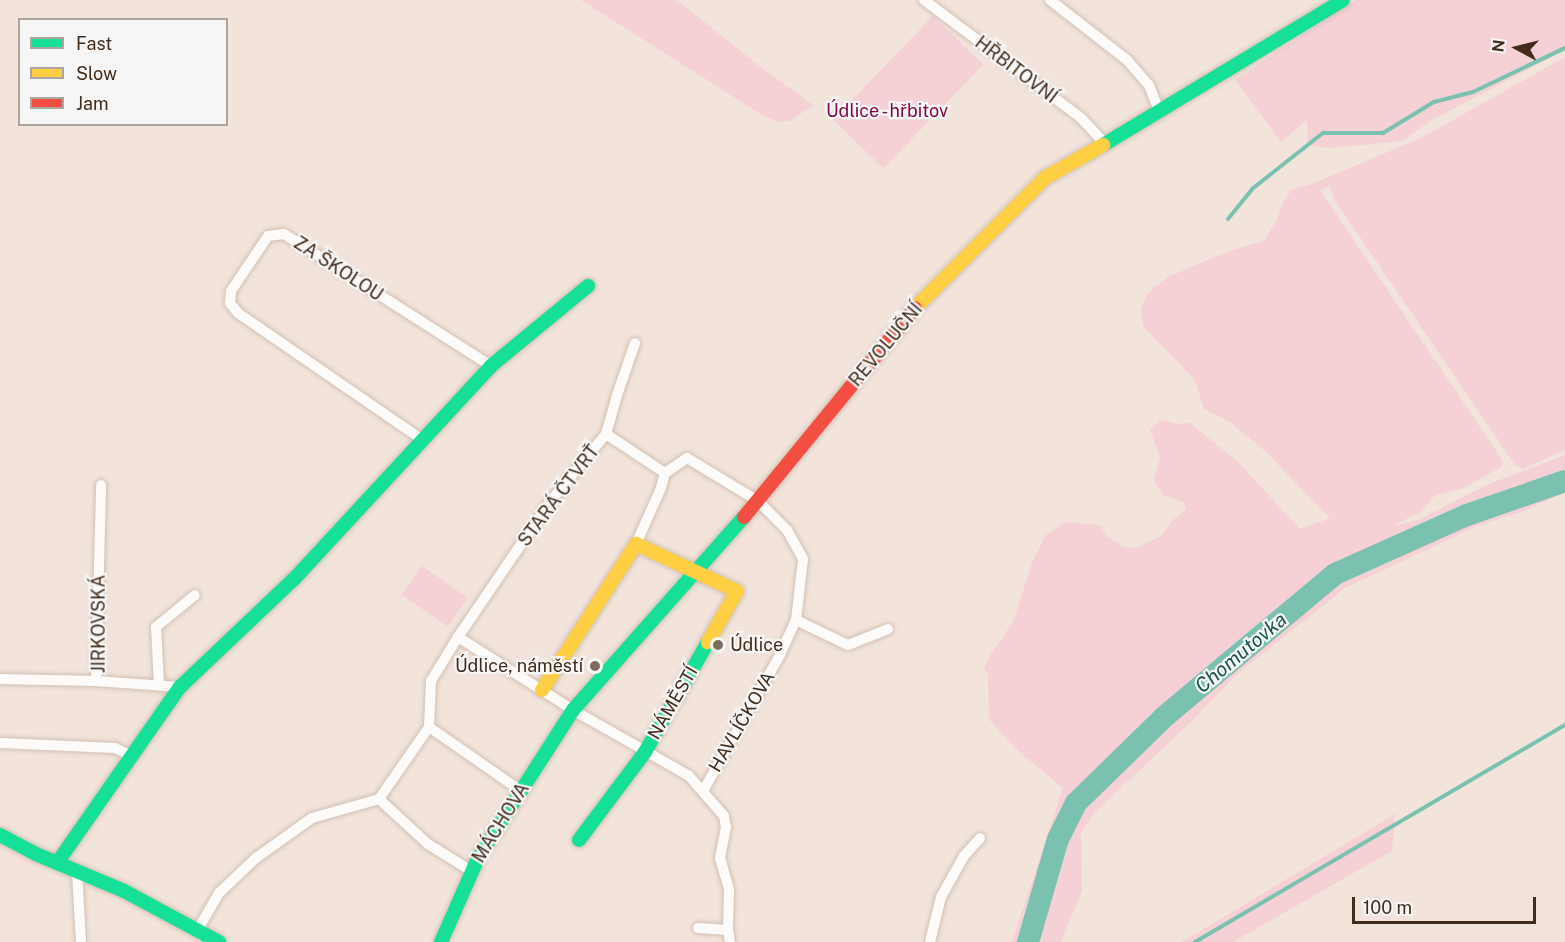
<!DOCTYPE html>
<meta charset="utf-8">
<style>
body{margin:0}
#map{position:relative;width:1565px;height:942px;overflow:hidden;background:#f2e4db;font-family:"Public Sans",sans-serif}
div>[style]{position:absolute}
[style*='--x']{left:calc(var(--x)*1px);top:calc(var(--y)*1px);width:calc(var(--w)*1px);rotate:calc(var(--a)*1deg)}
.green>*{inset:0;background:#f5d0d5;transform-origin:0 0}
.stream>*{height:4px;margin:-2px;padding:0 2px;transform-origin:2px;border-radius:2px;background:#7ac1b0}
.river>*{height:22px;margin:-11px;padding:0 11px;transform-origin:11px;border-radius:11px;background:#7ac1b0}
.roads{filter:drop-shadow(0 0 2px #d2c0b3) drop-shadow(0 0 2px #d2c0b3)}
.street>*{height:10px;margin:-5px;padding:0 5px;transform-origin:5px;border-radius:5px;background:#fdfbfa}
.fast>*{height:14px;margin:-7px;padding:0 7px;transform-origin:7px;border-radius:7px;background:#16e098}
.slow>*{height:14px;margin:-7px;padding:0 7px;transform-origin:7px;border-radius:7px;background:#ffcf43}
.jam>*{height:14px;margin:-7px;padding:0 7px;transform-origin:7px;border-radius:7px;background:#f24e42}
.dots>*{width:16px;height:16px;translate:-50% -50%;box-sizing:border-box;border:3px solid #f6f6f6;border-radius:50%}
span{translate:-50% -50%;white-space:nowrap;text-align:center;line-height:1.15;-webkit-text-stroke:4.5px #f6f6f6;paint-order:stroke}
.street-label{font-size:18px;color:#432c19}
.park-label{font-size:18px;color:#840846}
.poi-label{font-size:18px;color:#432c19}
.left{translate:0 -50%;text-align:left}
.right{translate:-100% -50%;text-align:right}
.water-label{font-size:20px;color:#1a554b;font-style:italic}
.legend{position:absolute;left:18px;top:18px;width:210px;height:108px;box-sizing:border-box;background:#f6f6f6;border:2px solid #aea59e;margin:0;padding:8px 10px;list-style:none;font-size:18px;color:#432c19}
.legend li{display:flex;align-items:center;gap:12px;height:30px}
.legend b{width:30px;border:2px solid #aea59e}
.north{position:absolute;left:1487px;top:18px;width:60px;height:60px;-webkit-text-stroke:4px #f6f6f6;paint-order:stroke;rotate:277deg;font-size:16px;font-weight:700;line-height:24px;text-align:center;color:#432c19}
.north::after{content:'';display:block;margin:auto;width:21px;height:27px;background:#432c19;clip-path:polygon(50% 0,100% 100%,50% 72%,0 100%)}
.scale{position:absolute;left:1352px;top:897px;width:184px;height:27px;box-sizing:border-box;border:3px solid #432c19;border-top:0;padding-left:8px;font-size:18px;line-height:21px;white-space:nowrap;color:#432c19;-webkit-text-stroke:4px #f6f6f6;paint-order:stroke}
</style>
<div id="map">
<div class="green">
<div style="clip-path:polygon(581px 0,677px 0,762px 68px,813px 105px,790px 121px,779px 122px,765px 117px)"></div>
<div style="clip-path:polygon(1356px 0,1565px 0,1565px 50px,1432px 120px,1402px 141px,1329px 148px,1308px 145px,1307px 120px,1281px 142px,1235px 80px)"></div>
<div style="left:933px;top:16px;width:70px;height:144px;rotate:44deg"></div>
<div style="clip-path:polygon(1565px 57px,1565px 450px,1523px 469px,1515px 465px,1334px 199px,1330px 186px,1320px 190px,1503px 461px,1501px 467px,1464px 488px,1435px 495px,1421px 512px,1392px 526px,1418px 520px,1489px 484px,1565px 455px,1565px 492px,1524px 511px,1477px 526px,1345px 588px,1235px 676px,1191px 722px,1094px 813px,1081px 833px,1082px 891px,1061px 942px,1012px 942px,1063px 788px,1016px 749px,989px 719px,988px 675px,984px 669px,989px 657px,1013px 622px,1032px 563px,1045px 536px,1065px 522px,1099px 525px,1108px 537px,1124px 548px,1139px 547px,1161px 536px,1173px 520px,1186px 509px,1184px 502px,1163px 495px,1154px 481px,1160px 457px,1150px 430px,1161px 420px,1177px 424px,1190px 423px,1239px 463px,1300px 529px,1330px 518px,1265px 451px,1230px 422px,1204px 409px,1195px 380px,1143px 326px,1141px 309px,1147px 294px,1168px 277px,1229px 251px,1264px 241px,1277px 220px,1283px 202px,1292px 189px,1312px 184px,1423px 137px)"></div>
<div style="left:422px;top:566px;width:56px;height:35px;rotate:35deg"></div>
<div style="clip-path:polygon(1395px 814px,1392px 851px,1233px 942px,1182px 942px)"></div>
</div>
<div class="stream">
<div style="--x:1228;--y:219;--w:38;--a:-51"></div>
<div style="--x:1252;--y:189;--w:90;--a:-38.3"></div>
<div style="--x:1323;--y:133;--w:60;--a:0"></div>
<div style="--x:1383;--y:133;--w:60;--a:-31.3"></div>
<div style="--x:1434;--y:102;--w:40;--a:-14.4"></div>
<div style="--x:1473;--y:92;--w:102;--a:-25.6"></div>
<div style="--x:1195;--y:942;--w:429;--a:-30.4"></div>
</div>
<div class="river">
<div style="--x:1028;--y:942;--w:107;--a:-73.8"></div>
<div style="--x:1058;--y:839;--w:40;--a:-63.4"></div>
<div style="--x:1076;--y:803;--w:123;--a:-44.3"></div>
<div style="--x:1164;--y:717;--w:223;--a:-39.9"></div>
<div style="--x:1335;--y:574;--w:145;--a:-24.1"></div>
<div style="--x:1467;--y:515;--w:104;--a:-19.1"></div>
</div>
<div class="roads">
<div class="street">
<div style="--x:924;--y:0;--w:196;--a:36.9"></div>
<div style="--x:1081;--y:118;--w:34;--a:47"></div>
<div style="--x:1050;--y:0;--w:98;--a:37.9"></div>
<div style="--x:1127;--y:60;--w:33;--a:49"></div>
<div style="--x:1149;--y:85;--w:30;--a:69"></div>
<div style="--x:606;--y:434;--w:71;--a:33.5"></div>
<div style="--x:665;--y:473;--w:27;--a:-34"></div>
<div style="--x:687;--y:458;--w:83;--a:31.2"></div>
<div style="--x:758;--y:501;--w:41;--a:45"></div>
<div style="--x:787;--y:530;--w:33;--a:61"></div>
<div style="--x:803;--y:559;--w:61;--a:96.5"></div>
<div style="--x:796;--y:620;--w:38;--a:115"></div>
<div style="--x:780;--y:655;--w:156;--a:119.5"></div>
<div style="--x:424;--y:441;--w:226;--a:-145.5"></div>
<div style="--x:238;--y:313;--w:13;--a:-129"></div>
<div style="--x:230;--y:303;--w:12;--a:-85"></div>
<div style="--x:231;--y:291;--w:66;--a:-56.1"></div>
<div style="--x:268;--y:236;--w:16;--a:-7"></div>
<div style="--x:284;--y:234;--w:246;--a:32.5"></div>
<div style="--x:636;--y:544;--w:61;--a:-65.9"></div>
<div style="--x:661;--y:488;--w:16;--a:-75"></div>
<div style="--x:796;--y:620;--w:58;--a:25.7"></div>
<div style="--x:848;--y:645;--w:43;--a:-21.8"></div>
<div style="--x:458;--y:637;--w:162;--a:-55.8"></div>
<div style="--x:549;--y:503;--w:89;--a:-50.4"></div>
<div style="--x:606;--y:434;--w:37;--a:-74"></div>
<div style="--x:616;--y:398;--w:58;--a:-70.9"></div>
<div style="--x:0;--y:679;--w:96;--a:1.2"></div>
<div style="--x:96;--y:681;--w:84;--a:4.1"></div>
<div style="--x:96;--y:681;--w:196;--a:-88.5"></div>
<div style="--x:159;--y:684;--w:57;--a:-93"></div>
<div style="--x:156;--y:627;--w:50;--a:-39.4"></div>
<div style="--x:429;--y:727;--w:46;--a:-87.5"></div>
<div style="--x:431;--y:681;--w:52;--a:-58.5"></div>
<div style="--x:458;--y:637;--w:136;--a:32.4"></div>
<div style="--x:573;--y:710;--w:133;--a:29.6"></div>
<div style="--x:689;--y:776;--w:53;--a:48.8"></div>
<div style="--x:724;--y:816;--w:11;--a:80"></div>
<div style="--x:726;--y:827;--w:32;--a:101"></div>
<div style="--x:720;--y:858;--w:33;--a:74"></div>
<div style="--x:729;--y:890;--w:40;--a:91.4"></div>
<div style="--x:728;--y:930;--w:30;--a:-176"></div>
<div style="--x:429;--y:727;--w:112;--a:34.8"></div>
<div style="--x:0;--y:743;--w:115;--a:2.5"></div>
<div style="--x:115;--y:748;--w:17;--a:25"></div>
<div style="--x:379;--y:799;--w:67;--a:42.6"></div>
<div style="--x:428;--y:844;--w:51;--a:32.1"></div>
<div style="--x:379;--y:799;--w:88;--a:-55.2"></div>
<div style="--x:77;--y:871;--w:71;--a:86.8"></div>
<div style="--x:728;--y:930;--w:12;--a:81"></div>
<div style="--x:197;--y:931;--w:44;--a:-59.9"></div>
<div style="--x:219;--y:893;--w:51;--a:-43.4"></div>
<div style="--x:256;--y:858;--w:69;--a:-35.5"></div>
<div style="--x:312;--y:818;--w:70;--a:-15.8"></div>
<div style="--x:930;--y:942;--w:46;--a:-76.3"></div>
<div style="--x:941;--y:897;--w:47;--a:-60.7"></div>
<div style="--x:964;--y:856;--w:24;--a:-48"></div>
</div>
<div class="fast">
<div style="--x:1103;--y:145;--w:280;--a:-31.1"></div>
<div style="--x:0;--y:835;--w:41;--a:27.8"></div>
<div style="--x:36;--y:854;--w:95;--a:22.8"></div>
<div style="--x:124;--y:891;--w:108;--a:28.2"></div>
<div style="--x:579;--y:840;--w:110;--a:-53.1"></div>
<div style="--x:645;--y:752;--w:127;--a:-60.2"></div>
<div style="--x:57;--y:863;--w:215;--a:-55.1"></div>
<div style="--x:180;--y:687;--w:157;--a:-43.5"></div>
<div style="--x:294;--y:579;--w:290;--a:-47.2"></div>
<div style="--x:491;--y:366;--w:126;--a:-39.5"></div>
<div style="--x:441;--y:942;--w:92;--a:-66.2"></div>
<div style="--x:478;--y:858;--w:176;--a:-57.3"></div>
<div style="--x:573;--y:710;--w:258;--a:-48.5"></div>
</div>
<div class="slow">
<div style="--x:915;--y:308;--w:184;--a:-45"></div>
<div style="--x:1045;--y:178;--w:67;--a:-29.6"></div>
<div style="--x:542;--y:690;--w:174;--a:-57.2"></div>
<div style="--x:636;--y:544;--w:111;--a:25"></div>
<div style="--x:737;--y:591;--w:59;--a:119.6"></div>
</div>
<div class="jam">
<div style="--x:744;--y:517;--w:270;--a:-50.7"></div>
</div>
</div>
<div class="dots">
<div style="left:718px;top:645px;background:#806c5d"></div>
<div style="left:595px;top:666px;background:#806c5d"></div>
</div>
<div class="street-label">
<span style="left:1016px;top:70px;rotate:37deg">HŘBITOVNÍ</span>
<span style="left:338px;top:269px;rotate:33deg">ZA ŠKOLOU</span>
<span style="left:886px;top:345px;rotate:-50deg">REVOLUČNÍ</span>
<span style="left:559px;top:496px;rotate:-53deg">STARÁ ČTVRŤ</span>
<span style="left:99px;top:624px;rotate:-90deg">JIRKOVSKÁ</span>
<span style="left:673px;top:703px;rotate:-60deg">NÁMĚSTÍ</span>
<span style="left:742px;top:722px;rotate:-60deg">HAVLÍČKOVA</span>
<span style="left:501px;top:823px;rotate:-58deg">MÁCHOVA</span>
</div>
<div class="park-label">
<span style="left:887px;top:111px">Údlice - hřbitov</span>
</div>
<div class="poi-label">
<span class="left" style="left:730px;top:645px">Údlice</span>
<span class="right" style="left:583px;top:666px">Údlice, náměstí</span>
</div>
<div class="water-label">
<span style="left:1241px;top:653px;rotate:-40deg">Chomutovka</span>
</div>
<ul class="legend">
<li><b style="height:8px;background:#16e098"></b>Fast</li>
<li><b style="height:8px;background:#ffcf43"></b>Slow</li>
<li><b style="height:8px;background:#f24e42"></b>Jam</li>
</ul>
<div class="north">N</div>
<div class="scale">100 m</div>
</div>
